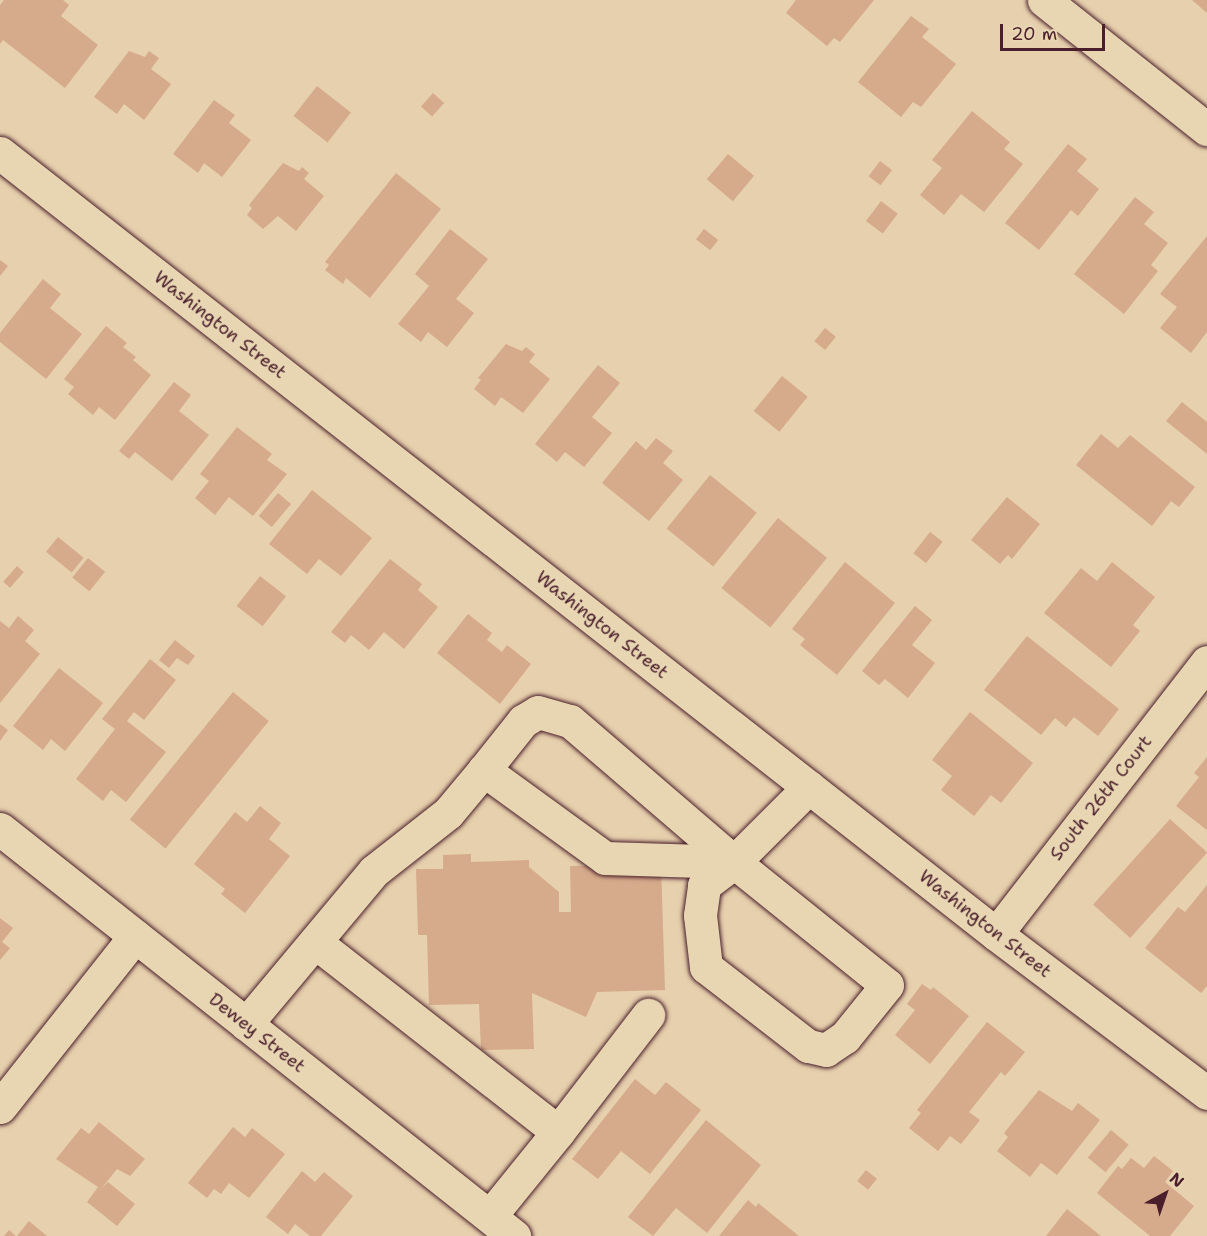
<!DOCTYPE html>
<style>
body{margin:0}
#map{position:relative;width:1207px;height:1236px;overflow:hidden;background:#e7d0ad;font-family:"Shantell Sans",sans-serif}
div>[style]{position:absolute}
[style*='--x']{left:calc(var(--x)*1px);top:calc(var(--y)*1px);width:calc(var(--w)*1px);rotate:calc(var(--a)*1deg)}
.building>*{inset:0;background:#d6ab8b;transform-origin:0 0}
.roads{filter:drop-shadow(0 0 2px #4a1f2b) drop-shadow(0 0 2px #4a1f2b)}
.minor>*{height:33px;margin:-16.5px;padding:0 16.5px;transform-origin:16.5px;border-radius:16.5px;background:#e8d6b3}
span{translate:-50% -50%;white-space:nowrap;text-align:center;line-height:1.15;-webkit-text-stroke:4.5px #e8d6b3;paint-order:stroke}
.street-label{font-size:18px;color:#4a1f2b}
.north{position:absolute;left:1135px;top:1164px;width:60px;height:60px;-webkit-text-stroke:4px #e8d6b3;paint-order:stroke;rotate:40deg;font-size:16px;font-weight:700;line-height:24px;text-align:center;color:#4a1f2b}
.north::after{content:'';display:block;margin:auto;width:21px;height:27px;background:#4a1f2b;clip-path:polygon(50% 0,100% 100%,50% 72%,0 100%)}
.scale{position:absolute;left:1000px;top:24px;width:105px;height:27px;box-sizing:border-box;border:3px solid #4a1f2b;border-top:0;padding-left:8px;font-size:18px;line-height:21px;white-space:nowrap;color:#4a1f2b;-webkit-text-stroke:4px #e8d6b3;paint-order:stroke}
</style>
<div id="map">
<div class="building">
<div style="clip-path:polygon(4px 0,63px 0,69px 5px,61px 16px,98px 45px,65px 88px,3px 40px,0 44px,0 5px)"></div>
<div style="clip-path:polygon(796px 0,874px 0,840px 42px,834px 38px,827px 46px,786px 13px)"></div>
<div style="clip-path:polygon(1192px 0,1207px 0,1207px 13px)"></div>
<div style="clip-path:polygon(911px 16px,929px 29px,922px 37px,956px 64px,921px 107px,913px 102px,901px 117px,858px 82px)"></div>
<div style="clip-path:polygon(129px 51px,145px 57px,149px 51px,159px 58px,151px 69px,171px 84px,144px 120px,124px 104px,117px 114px,94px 97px)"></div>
<div style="left:317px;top:86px;width:43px;height:38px;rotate:38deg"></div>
<div style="left:433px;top:93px;width:15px;height:18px;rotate:42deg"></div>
<div style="clip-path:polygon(214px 100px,235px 115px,229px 123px,251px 140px,222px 177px,204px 163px,198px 173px,173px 154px)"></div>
<div style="clip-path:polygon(972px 111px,1010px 142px,1004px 149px,1023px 164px,984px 212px,961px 194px,944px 215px,920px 195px,942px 168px,932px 160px)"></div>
<div style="clip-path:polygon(1068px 144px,1087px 159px,1077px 171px,1099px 189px,1078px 216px,1071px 210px,1039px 250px,1005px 223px)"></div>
<div style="left:728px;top:154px;width:34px;height:33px;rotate:40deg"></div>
<div style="left:880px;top:161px;width:15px;height:19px;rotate:37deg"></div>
<div style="clip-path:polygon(283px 163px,299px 171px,302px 167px,309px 173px,304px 179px,324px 196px,296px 231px,278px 216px,263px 229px,247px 215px,252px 208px,249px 205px)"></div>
<div style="clip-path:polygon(396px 173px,441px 209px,370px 298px,346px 278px,343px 284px,325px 270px,329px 265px,325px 262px)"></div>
<div style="clip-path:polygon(1135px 197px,1154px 212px,1144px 224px,1168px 243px,1151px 265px,1158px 271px,1124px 314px,1074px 274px)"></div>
<div style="left:881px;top:201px;width:21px;height:25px;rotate:37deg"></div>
<div style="clip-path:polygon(450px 229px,488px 259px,456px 299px,474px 313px,447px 347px,428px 332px,421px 342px,398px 324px,429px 286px,415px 274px)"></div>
<div style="left:704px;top:229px;width:18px;height:13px;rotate:38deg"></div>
<div style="clip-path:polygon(1207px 236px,1207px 332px,1191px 353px,1160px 328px,1177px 307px,1160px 294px)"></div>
<div style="clip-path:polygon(0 260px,8px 266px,0 276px)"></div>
<div style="clip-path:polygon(43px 279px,61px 294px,50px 308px,82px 334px,46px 379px,0 342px,0 333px)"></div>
<div style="clip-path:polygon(106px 326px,127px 343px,123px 347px,136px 357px,133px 360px,151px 375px,115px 420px,99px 407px,93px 415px,68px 394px,74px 387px,64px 379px)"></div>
<div style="left:825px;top:328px;width:14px;height:17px;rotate:39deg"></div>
<div style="clip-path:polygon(506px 344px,522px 351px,526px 347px,535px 354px,529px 362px,550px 379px,523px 413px,501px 397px,495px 406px,474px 389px,481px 380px,478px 378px)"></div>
<div style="clip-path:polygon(598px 365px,620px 383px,592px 417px,612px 433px,584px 467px,565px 452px,557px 462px,535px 444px)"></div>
<div style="left:782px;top:376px;width:33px;height:45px;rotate:39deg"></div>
<div style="clip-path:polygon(174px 382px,191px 395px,179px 411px,209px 435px,172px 481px,135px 452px,129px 459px,119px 451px)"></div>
<div style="clip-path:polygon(1182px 402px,1207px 422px,1207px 454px,1166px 421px)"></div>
<div style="clip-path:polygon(237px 427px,272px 454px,267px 460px,287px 474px,253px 516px,229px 497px,215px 515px,195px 498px,209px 481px,200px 474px)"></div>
<div style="clip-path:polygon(1101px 434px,1118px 448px,1130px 435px,1195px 487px,1179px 507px,1171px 501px,1152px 526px,1076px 465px)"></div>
<div style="clip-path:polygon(656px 438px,673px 451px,663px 463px,683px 480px,649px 521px,602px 483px,636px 441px,646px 450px)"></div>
<div style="left:710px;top:475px;width:60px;height:69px;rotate:39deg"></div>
<div style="clip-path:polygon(312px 490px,372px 538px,341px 576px,319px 559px,307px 574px,269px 544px)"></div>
<div style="left:278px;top:493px;width:17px;height:30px;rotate:40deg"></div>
<div style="clip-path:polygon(1007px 497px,1040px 524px,1012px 559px,1008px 555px,1000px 564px,971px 540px)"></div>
<div style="left:778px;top:518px;width:63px;height:90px;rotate:39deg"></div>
<div style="left:930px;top:532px;width:16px;height:27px;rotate:38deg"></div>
<div style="left:58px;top:537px;width:33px;height:19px;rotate:39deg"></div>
<div style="left:88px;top:558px;width:22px;height:25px;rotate:39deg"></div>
<div style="clip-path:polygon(390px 559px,422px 584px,418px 590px,438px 607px,404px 649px,384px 632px,369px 650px,351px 635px,345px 643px,331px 632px)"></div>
<div style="clip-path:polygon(845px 562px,895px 603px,837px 675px,800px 645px,805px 639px,792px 629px)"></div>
<div style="clip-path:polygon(1112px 562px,1155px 597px,1133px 625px,1140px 631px,1111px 667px,1044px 613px,1081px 568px,1097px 581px)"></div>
<div style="left:17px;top:566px;width:9px;height:21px;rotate:41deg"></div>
<div style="left:260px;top:576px;width:33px;height:38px;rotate:38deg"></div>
<div style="clip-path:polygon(915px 606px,932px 620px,912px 645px,935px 663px,908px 698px,885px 679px,879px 685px,862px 671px)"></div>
<div style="clip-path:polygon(468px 614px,492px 633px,487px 640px,502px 652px,507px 645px,531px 664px,500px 704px,437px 653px)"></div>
<div style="clip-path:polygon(18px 616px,34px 630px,25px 641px,40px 654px,0 703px,0 621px,9px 628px)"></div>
<div style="clip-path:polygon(1027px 636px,1119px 709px,1098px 736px,1074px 717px,1066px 727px,1055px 718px,1041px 735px,984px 690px)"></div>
<div style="clip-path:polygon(175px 640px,195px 656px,188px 665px,177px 658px,169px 668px,159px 660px)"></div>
<div style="clip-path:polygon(150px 659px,176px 680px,144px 720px,134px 712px,127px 721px,166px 752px,126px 802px,111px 790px,103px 801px,76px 779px,115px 729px,102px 719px)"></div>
<div style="clip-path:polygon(59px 668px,103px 703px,65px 751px,51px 739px,43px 750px,13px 726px)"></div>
<div style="left:233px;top:692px;width:46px;height:164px;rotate:39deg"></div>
<div style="clip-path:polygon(970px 712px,1033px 763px,1001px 803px,991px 795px,974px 816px,941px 790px,952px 776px,932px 760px)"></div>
<div style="clip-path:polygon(0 724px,8px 730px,0 741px)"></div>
<div style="clip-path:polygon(1207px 757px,1207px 830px,1176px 806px,1199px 777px,1194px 773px)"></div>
<div style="clip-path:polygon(260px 806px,281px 823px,269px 839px,290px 856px,245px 913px,221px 894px,225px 889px,194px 864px,235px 812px,247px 822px)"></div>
<div style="left:1170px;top:819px;width:50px;height:115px;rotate:42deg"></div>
<div style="clip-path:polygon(471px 854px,471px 862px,529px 860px,529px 867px,559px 892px,559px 912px,571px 912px,570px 866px,661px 864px,665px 990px,597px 992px,586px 1017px,532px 993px,534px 1049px,481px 1050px,479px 1004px,429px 1005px,427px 935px,418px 935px,416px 869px,443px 869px,443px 855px)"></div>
<div style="clip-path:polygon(1207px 885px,1207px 986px,1201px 993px,1145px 948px,1178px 907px,1185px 912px)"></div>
<div style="clip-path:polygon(0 918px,13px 928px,2px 942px,10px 948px,0 960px)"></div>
<div style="clip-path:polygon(922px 984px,931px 990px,933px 987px,969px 1016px,930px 1064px,895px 1035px,915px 1010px,907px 1004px)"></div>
<div style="clip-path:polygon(987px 1022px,1025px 1052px,1005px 1076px,1001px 1072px,969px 1112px,980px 1120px,961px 1144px,950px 1136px,938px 1151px,909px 1128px,921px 1113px,917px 1110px)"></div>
<div style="clip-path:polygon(635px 1079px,655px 1095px,666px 1082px,701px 1110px,650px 1174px,621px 1151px,598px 1179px,572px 1159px)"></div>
<div style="clip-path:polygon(1039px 1090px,1072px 1111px,1078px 1103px,1100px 1120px,1057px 1175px,1041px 1163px,1030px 1177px,997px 1151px,1008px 1137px,1004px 1133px)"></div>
<div style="clip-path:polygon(706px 1120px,761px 1165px,707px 1233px,676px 1208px,653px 1236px,628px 1217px)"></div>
<div style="clip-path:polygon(99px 1122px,145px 1159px,130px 1176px,117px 1169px,101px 1189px,108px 1182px,135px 1204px,117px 1226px,87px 1202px,98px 1187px,56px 1159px,81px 1128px,89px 1134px)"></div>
<div style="clip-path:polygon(233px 1127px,245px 1137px,252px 1128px,285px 1154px,249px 1198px,229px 1183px,221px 1194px,214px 1189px,207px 1198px,188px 1183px)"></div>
<div style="left:1111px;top:1130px;width:23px;height:36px;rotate:40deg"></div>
<div style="clip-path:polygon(1154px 1156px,1173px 1171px,1165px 1182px,1194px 1206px,1170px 1236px,1150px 1236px,1097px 1193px,1118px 1166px,1122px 1169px,1131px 1158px,1144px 1168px)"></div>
<div style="left:866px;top:1170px;width:14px;height:14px;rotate:39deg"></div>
<div style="clip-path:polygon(302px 1171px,315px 1182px,324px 1172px,353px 1196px,321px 1236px,310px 1236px,295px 1224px,288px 1234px,266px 1217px)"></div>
<div style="clip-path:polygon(748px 1200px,756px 1207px,758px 1203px,799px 1236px,719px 1236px)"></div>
<div style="clip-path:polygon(1067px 1209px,1101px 1236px,1046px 1236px)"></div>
<div style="clip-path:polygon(29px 1221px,47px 1236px,17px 1236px)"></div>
<div style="clip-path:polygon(9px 1230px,16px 1236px,4px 1236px)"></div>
</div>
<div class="roads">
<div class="minor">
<div style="--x:1044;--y:0;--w:208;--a:38.4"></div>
<div style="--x:0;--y:153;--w:1266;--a:38.1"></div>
<div style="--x:996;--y:934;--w:264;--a:37"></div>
<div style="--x:0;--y:829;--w:656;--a:38.37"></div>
<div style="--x:734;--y:862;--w:129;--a:-178.2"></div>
<div style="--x:605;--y:858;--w:150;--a:-144"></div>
<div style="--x:484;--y:770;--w:63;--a:-51.5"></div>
<div style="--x:523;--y:721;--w:17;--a:-31"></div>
<div style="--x:538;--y:712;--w:33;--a:16"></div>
<div style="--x:570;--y:721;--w:216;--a:40.7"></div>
<div style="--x:734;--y:862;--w:196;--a:38.8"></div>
<div style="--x:887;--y:985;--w:67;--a:128.9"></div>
<div style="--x:845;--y:1037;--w:23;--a:146"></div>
<div style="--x:826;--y:1050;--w:18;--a:-167"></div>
<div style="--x:808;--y:1046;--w:129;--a:-142.2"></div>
<div style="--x:706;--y:967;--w:52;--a:-96.6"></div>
<div style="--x:700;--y:915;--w:30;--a:-82"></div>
<div style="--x:704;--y:885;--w:38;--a:-37"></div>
<div style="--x:734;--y:862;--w:106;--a:-45"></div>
<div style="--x:996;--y:934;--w:344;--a:-52.2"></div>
<div style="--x:315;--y:942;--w:308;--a:38"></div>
<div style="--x:558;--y:1132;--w:148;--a:-52.4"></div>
<div style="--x:246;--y:1024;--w:199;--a:-50.1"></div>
<div style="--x:374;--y:871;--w:94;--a:-38.1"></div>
<div style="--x:448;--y:813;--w:56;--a:-50.1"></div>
<div style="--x:0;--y:1107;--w:218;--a:-51.7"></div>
<div style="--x:490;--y:1216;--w:108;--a:-51"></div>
</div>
</div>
<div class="street-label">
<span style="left:220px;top:325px;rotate:38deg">Washington Street</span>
<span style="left:602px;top:625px;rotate:38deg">Washington Street</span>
<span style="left:1101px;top:798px;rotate:-52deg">South 26th Court</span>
<span style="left:985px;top:924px;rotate:38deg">Washington Street</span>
<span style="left:257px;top:1033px;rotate:38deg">Dewey Street</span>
</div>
<div class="north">N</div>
<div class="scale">20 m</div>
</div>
